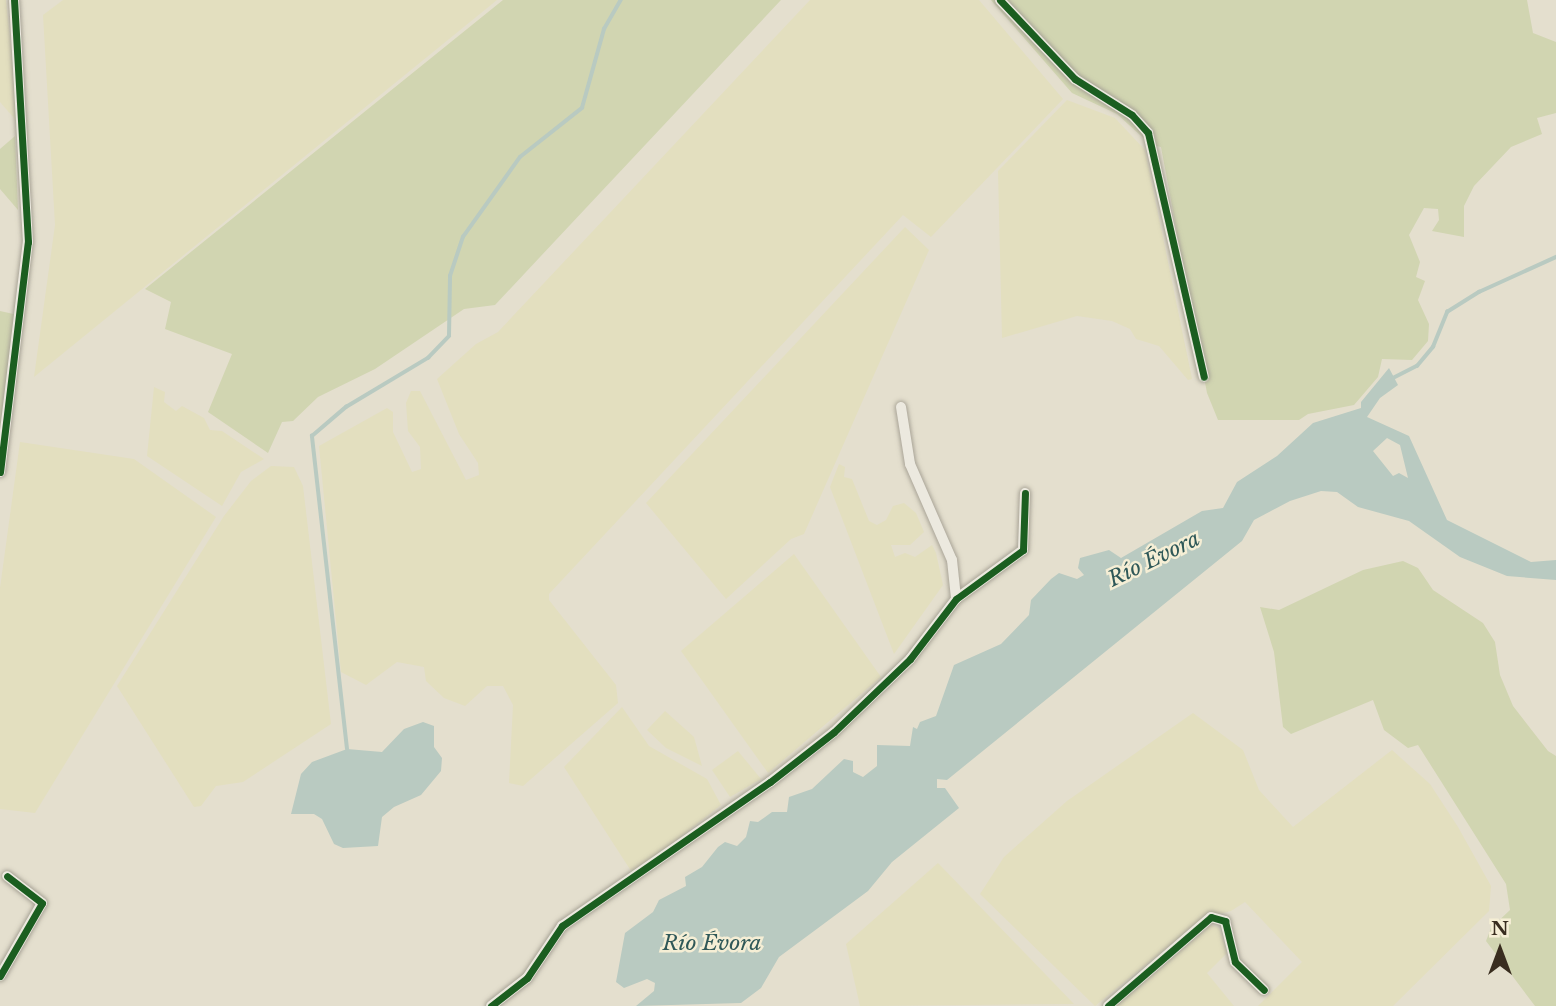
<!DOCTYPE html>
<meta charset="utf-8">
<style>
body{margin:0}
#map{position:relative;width:1556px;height:1006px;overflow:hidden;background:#e4dfce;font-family:"Libre Baskerville",serif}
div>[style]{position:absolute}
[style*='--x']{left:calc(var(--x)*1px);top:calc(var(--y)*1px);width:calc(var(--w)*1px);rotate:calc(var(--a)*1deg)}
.farmland>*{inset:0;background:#e3dfbf}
.green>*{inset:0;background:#d1d5b1}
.water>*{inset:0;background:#b9cac1}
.stream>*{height:3.5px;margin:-1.75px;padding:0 1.75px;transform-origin:1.75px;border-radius:1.75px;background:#b9cac1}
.roads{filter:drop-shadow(0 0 2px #a9a497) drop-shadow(0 0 2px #a9a497)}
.minor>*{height:10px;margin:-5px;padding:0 5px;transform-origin:5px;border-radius:5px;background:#ece9df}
.cycleway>*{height:7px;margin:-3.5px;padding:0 3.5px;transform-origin:3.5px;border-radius:3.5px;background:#1b5e20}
span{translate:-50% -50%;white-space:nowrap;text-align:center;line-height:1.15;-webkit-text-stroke:5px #f5eed5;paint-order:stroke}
.water-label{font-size:21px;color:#2f5858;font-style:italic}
.north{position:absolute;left:1465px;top:915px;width:70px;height:70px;-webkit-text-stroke:5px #f5eed5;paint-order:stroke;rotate:0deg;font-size:19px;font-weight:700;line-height:28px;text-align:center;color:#392d1f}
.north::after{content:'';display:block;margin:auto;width:24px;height:32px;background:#392d1f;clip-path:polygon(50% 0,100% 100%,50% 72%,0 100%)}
</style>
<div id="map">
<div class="farmland">
<div style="clip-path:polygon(0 0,6px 0,19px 124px,0 102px)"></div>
<div style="clip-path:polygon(63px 0,497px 0,34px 377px,55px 225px,43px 15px)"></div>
<div style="clip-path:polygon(810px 0,979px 0,1063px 99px,931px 237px,903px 215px,549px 594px,549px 600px,616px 685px,618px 703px,523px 786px,509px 783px,513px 705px,503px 686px,487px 686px,465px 706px,444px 698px,426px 681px,424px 667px,397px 662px,366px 685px,341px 672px,319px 446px,387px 408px,393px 412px,393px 432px,412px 472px,421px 469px,420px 447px,408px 431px,406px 403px,411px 391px,420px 391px,466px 480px,479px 475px,478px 463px,459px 434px,437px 379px,476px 344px,498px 332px)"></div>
<div style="clip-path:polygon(1067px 100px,1115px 118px,1145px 150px,1192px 379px,1188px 380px,1159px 346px,1136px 339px,1130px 329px,1112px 321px,1077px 316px,1002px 338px,998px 171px)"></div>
<div style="clip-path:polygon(905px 227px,929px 250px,804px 534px,791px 539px,726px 599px,646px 503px)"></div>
<div style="clip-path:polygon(154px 387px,165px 392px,164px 402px,176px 411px,182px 406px,204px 418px,210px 430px,222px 431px,264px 459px,241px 472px,222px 506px,147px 456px)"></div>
<div style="clip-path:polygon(20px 442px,134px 459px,216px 517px,35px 813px,0 809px,0 588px)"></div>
<div style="clip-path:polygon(839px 464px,845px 467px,844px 477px,852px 479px,869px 521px,877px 525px,886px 520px,893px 506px,904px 503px,916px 513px,924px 532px,910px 545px,891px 545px,895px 557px,905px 553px,915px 557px,932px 545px,936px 553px,943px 585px,894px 654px,830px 487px)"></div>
<div style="clip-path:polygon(271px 466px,294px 467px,303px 486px,331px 724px,243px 782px,216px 786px,201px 806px,194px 807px,117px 686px,224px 516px,251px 481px)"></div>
<div style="clip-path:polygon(794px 554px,881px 677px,768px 773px,681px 651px)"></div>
<div style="clip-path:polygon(622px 707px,649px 746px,707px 779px,721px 805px,633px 874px,564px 767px)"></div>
<div style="clip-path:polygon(665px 711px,694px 737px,702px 766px,666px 748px,647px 730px)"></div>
<div style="clip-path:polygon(1193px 713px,1243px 750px,1259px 790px,1293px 827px,1392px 750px,1430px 784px,1458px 827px,1491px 886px,1489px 911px,1393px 1006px,1258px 1006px,1302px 962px,1245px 902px,1231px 911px,1203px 918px,1095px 1006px,980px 894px,1004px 857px,1067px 801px)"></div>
<div style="clip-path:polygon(738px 751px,761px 779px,730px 797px,712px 770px)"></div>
<div style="clip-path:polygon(938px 863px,1074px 1004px,860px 1006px,846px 944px)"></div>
<div style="clip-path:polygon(1211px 925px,1219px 928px,1227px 953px,1207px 973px,1234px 1006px,1116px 1006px)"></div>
</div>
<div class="green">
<div style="clip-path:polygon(503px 0,781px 0,495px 305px,464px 309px,375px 369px,318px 397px,293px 421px,282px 422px,268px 453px,208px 412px,232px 354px,165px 329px,171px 302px,145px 289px)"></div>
<div style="clip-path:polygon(991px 0,1527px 0,1533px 33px,1556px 42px,1556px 113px,1537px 118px,1542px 134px,1511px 147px,1474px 186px,1464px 206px,1464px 237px,1432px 231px,1439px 220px,1438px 209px,1424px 208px,1409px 235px,1420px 262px,1416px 277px,1425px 281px,1418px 300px,1429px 324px,1428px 341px,1412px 360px,1382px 359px,1378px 377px,1354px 405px,1308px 414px,1299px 420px,1218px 420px,1207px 393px,1161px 147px,1151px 145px,1117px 114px,1072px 93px)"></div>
<div style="clip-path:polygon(15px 136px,18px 210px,0 189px,0 149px)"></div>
<div style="clip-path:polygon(0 311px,18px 315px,3px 424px,0 423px)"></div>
<div style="clip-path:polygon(1403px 561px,1418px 568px,1433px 590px,1483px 623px,1495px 642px,1500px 675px,1513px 706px,1548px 751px,1556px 756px,1556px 1006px,1535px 1006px,1486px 941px,1491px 928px,1510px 910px,1506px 884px,1418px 745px,1408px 748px,1384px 730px,1373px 700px,1291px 734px,1283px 727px,1274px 652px,1260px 607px,1279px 610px,1363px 570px)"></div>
</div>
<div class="water">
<div style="clip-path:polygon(evenodd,1389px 368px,1398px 385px,1380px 398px,1367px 417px,1409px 436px,1447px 520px,1531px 562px,1556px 560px,1556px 580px,1507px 576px,1460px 557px,1409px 521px,1358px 507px,1337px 492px,1321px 491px,1290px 501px,1254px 520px,1242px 541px,947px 780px,937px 779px,937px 788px,945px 788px,959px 808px,892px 862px,868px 891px,779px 957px,761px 988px,741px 1003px,636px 1006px,654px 991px,655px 983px,647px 979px,624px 988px,616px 982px,625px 933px,653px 912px,659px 900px,686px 886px,685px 877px,702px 867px,718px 847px,725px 842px,737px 846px,746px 837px,750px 821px,758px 822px,772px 812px,787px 812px,789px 797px,812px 789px,844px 759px,853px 761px,853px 772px,863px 777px,877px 766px,877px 745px,910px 746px,913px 727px,917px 729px,920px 722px,936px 716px,954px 665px,1001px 644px,1029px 615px,1031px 600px,1051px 579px,1059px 573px,1077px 579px,1084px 575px,1078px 568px,1080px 558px,1109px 550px,1121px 558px,1202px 511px,1223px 508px,1237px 482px,1277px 456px,1313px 423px,1361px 408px,1361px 402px,1389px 368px,1387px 438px,1400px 445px,1408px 478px,1399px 473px,1393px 476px,1373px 451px,1387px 438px)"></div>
<div style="clip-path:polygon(423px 722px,434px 726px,434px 747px,442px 758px,441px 771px,421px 795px,394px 807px,382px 817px,378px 846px,343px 848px,334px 844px,322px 819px,314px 814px,291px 814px,301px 774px,312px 762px,347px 749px,382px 752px,404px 729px)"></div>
</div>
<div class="stream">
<div style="--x:1393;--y:378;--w:27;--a:-27"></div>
<div style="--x:1417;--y:366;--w:25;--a:-50"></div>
<div style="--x:1433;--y:347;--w:38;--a:-68"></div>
<div style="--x:1447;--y:312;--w:38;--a:-32"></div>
<div style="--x:1479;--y:292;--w:85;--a:-24.4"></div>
<div style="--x:347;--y:749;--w:315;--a:-96.4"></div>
<div style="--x:312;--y:436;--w:45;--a:-40.5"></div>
<div style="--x:346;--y:407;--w:96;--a:-30.9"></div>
<div style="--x:428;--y:358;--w:30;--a:-46"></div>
<div style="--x:449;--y:336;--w:60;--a:-89"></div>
<div style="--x:450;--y:276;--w:41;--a:-71.6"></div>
<div style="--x:463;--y:237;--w:98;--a:-54.5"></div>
<div style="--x:520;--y:157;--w:79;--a:-38.3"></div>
<div style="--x:582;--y:108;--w:82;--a:-74.4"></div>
<div style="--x:604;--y:29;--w:34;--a:-60"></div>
</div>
<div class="roads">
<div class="minor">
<div style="--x:1000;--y:0;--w:109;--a:46.5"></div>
<div style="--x:1075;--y:79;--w:67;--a:32.3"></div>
<div style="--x:1132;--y:115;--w:24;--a:48"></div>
<div style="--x:1148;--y:133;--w:250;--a:77.1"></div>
<div style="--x:901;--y:407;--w:58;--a:81"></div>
<div style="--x:910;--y:464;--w:105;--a:66.4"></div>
<div style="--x:952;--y:560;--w:39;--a:84"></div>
<div style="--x:0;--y:472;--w:232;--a:-83.1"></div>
<div style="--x:28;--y:242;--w:242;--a:-93.3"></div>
<div style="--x:0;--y:976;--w:84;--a:-60.1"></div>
<div style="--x:42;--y:903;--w:44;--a:-142.4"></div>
<div style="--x:491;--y:1006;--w:46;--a:-37.9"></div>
<div style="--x:527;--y:978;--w:63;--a:-56.1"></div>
<div style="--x:562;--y:926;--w:253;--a:-34.7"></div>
<div style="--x:770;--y:782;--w:81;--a:-38"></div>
<div style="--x:834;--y:732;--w:105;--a:-43.8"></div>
<div style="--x:910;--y:659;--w:76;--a:-52.5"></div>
<div style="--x:956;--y:599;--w:83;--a:-36.2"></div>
<div style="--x:1023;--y:550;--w:57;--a:-88"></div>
<div style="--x:1108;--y:1006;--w:136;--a:-40.8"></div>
<div style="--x:1211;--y:917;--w:15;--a:16"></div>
<div style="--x:1225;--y:921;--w:42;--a:76.3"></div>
<div style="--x:1235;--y:962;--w:40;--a:44"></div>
</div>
</div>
<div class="cycleway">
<div style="--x:1000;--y:0;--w:109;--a:46.5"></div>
<div style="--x:1075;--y:79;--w:67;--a:32.3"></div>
<div style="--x:1132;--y:115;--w:24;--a:48"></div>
<div style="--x:1148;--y:133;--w:250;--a:77.1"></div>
<div style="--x:0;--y:472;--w:232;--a:-83.1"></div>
<div style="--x:28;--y:242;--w:242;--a:-93.3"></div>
<div style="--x:0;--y:976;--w:84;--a:-60.1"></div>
<div style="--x:42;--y:903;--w:44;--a:-142.4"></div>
<div style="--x:491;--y:1006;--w:46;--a:-37.9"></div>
<div style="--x:527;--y:978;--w:63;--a:-56.1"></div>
<div style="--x:562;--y:926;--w:253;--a:-34.7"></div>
<div style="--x:770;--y:782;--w:81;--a:-38"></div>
<div style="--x:834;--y:732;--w:105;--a:-43.8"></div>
<div style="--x:910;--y:659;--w:76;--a:-52.5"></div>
<div style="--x:956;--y:599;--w:83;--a:-36.2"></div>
<div style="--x:1023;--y:550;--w:57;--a:-88"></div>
<div style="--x:1108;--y:1006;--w:136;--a:-40.8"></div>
<div style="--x:1211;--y:917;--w:15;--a:16"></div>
<div style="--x:1225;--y:921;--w:42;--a:76.3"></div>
<div style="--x:1235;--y:962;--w:40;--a:44"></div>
</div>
<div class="water-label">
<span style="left:1154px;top:559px;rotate:-26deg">Río Évora</span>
<span style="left:712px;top:943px">Río Évora</span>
</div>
<div class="north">N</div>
</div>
